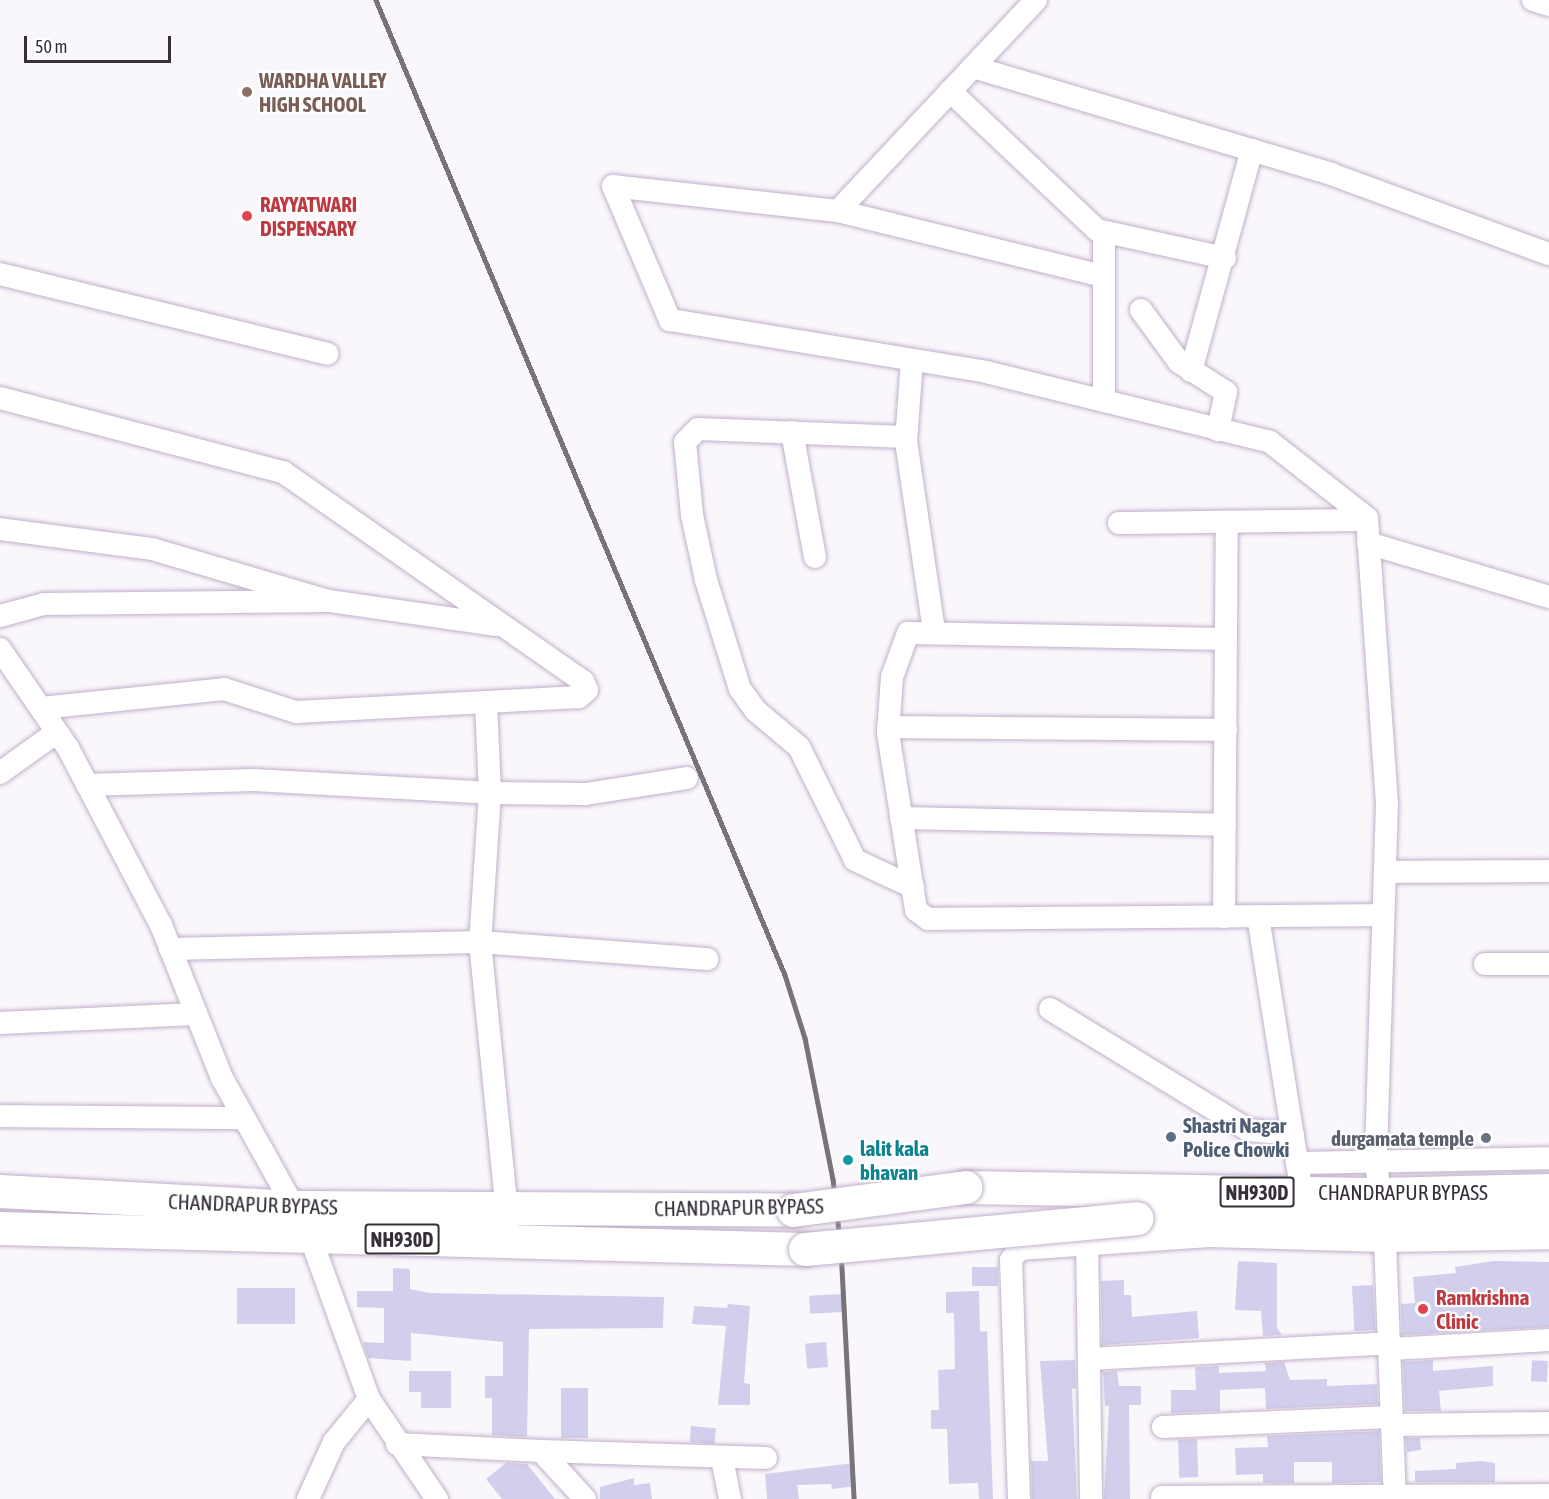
<!DOCTYPE html>
<style>
body{margin:0}
#map{position:relative;width:1549px;height:1499px;overflow:hidden;background:#faf7fc;font-family:"Asap Condensed",sans-serif}
div>[style]{position:absolute}
[style*='--x']{left:calc(var(--x)*1px);top:calc(var(--y)*1px);width:calc(var(--w)*1px);rotate:calc(var(--a)*1deg)}
.building>*{inset:0;background:#d2cfec;transform-origin:0 0}
.roads{filter:drop-shadow(0 0 2px #c1b0c9) drop-shadow(0 0 2px #c1b0c9)}
.minor>*{height:22px;margin:-11px;padding:0 11px;transform-origin:11px;border-radius:11px;background:#fff}
.trunk>*{height:33px;margin:-16.5px;padding:0 16.5px;transform-origin:16.5px;border-radius:16.5px;background:#fff}
.rail>*{height:4.5px;margin:-2.25px;padding:0 2.25px;transform-origin:2.25px;border-radius:2.25px;background:#78727a}
.bridges{filter:drop-shadow(0 0 2px #c1b0c9) drop-shadow(0 0 2px #c1b0c9)}
.trunk-bridge>*{height:33px;margin:-16.5px;padding:0 16.5px;transform-origin:16.5px;border-radius:16.5px;background:#fff}
.dots>*{width:16px;height:16px;translate:-50% -50%;box-sizing:border-box;border:3px solid #fff;border-radius:50%}
span{translate:-50% -50%;white-space:nowrap;text-align:center;line-height:1.15;-webkit-text-stroke:4.5px #fff;paint-order:stroke}
.shield-label span{padding:2px 4px;background:#fff;border:2px solid;border-radius:4px;-webkit-text-stroke-width:0}
.shield-label{font-size:20px;color:#362f39;font-weight:700}
.education-label{font-size:21px;color:#785e54;font-weight:700}
.left{translate:0 -50%;text-align:left}
.health-label{font-size:21px;color:#be3a42;font-weight:700}
.service-label{font-size:21px;color:#4e5e75;font-weight:700}
.worship-label{font-size:21px;color:#5b616d;font-weight:700}
.right{translate:-100% -50%;text-align:right}
.culture-label{font-size:21px;color:#0d838f;font-weight:700}
.street-label{font-size:21px;color:#362f39}
.scale{position:absolute;left:24px;top:36px;width:147px;height:27px;box-sizing:border-box;border:3px solid #362f39;border-top:0;padding-left:8px;font-size:18px;line-height:21px;white-space:nowrap;color:#362f39;-webkit-text-stroke:4px #fff;paint-order:stroke}
</style>
<div id="map">
<div class="building">
<div style="clip-path:polygon(1238px 1261px,1277px 1263px,1277px 1328px,1282px 1335px,1263px 1336px,1261px 1311px,1235px 1310px)"></div>
<div style="clip-path:polygon(1493px 1261px,1549px 1262px,1549px 1327px,1402px 1335px,1401px 1304px,1415px 1303px,1413px 1277px,1456px 1273px,1455px 1267px)"></div>
<div style="left:998px;top:1267px;width:19px;height:26px;rotate:90deg"></div>
<div style="clip-path:polygon(393px 1268px,410px 1269px,410px 1289px,429px 1293px,664px 1297px,663px 1328px,529px 1329px,527px 1437px,492px 1435px,492px 1398px,485px 1398px,485px 1376px,503px 1376px,503px 1342px,411px 1333px,411px 1361px,368px 1358px,363px 1342px,384px 1343px,384px 1308px,357px 1307px,357px 1291px,393px 1291px)"></div>
<div style="clip-path:polygon(1124px 1280px,1124px 1295px,1131px 1295px,1132px 1317px,1197px 1311px,1199px 1338px,1102px 1345px,1101px 1281px)"></div>
<div style="left:1373px;top:1285px;width:45px;height:21px;rotate:87deg"></div>
<div style="left:237px;top:1288px;width:58px;height:36px"></div>
<div style="clip-path:polygon(979px 1291px,980px 1332px,987px 1331px,993px 1499px,979px 1499px,978px 1483px,949px 1484px,947px 1429px,931px 1429px,931px 1410px,939px 1410px,938px 1370px,955px 1369px,954px 1313px,946px 1313px,946px 1292px)"></div>
<div style="left:842px;top:1294px;width:18px;height:33px;rotate:87deg"></div>
<div style="clip-path:polygon(728px 1304px,750px 1306px,744px 1383px,750px 1384px,750px 1405px,718px 1405px,726px 1326px,692px 1324px,694px 1306px,727px 1308px)"></div>
<div style="left:826px;top:1342px;width:25px;height:21px;rotate:85deg"></div>
<div style="clip-path:polygon(1075px 1360px,1076px 1388px,1072px 1389px,1077px 1499px,1032px 1499px,1031px 1461px,1048px 1461px,1040px 1361px)"></div>
<div style="clip-path:polygon(1433px 1360px,1433px 1371px,1493px 1366px,1493px 1386px,1439px 1391px,1441px 1411px,1405px 1411px,1403px 1362px)"></div>
<div style="left:1548px;top:1361px;width:21px;height:16px;rotate:93deg"></div>
<div style="clip-path:polygon(1284px 1362px,1290px 1380px,1327px 1379px,1327px 1386px,1377px 1384px,1378px 1404px,1266px 1409px,1265px 1388px,1220px 1390px,1220px 1411px,1171px 1413px,1171px 1390px,1196px 1390px,1195px 1367px,1219px 1366px,1219px 1373px,1266px 1371px,1265px 1363px)"></div>
<div style="clip-path:polygon(409px 1371px,451px 1371px,451px 1408px,421px 1408px,421px 1392px,409px 1392px)"></div>
<div style="clip-path:polygon(1117px 1371px,1119px 1386px,1141px 1386px,1141px 1405px,1129px 1405px,1130px 1499px,1104px 1499px,1109px 1406px,1105px 1406px,1103px 1372px)"></div>
<div style="left:561px;top:1388px;width:27px;height:50px"></div>
<div style="left:691px;top:1426px;width:25px;height:16px;rotate:5deg"></div>
<div style="clip-path:polygon(1379px 1431px,1381px 1482px,1332px 1483px,1332px 1462px,1294px 1462px,1294px 1483px,1263px 1483px,1263px 1474px,1236px 1475px,1235px 1448px,1268px 1447px,1267px 1436px)"></div>
<div style="clip-path:polygon(1406px 1438px,1420px 1438px,1421px 1450px,1407px 1452px)"></div>
<div style="left:1197px;top:1439px;width:38px;height:19px;rotate:88deg"></div>
<div style="clip-path:polygon(1481px 1461px,1495px 1463px,1495px 1482px,1415px 1482px,1415px 1471px,1456px 1469px,1456px 1463px)"></div>
<div style="clip-path:polygon(506px 1463px,527px 1464px,555px 1499px,502px 1499px,486px 1479px)"></div>
<div style="clip-path:polygon(853px 1463px,856px 1486px,832px 1489px,831px 1484px,797px 1485px,799px 1499px,767px 1499px,765px 1474px)"></div>
<div style="clip-path:polygon(634px 1478px,634px 1485px,650px 1483px,652px 1499px,600px 1499px,600px 1487px)"></div>
</div>
<div class="roads">
<div class="minor">
<div style="--x:1036;--y:0;--w:289;--a:133.2"></div>
<div style="--x:838;--y:211;--w:226;--a:-173.7"></div>
<div style="--x:613;--y:186;--w:146;--a:67"></div>
<div style="--x:670;--y:320;--w:320;--a:9.3"></div>
<div style="--x:986;--y:372;--w:292;--a:13.8"></div>
<div style="--x:1270;--y:442;--w:123;--a:38.1"></div>
<div style="--x:1367;--y:518;--w:286;--a:86"></div>
<div style="--x:1387;--y:803;--w:358;--a:91.8"></div>
<div style="--x:1376;--y:1161;--w:81;--a:83.6"></div>
<div style="--x:1385;--y:1241;--w:258;--a:87.8"></div>
<div style="--x:1533;--y:0;--w:17;--a:17"></div>
<div style="--x:973;--y:67;--w:374;--a:16.6"></div>
<div style="--x:1331;--y:174;--w:232;--a:20.2"></div>
<div style="--x:950;--y:91;--w:202;--a:43.4"></div>
<div style="--x:1097;--y:230;--w:131;--a:12.3"></div>
<div style="--x:838;--y:211;--w:273;--a:13.8"></div>
<div style="--x:1104;--y:234;--w:167;--a:90"></div>
<div style="--x:0;--y:274;--w:337;--a:13.7"></div>
<div style="--x:1141;--y:310;--w:64;--a:53.8"></div>
<div style="--x:1179;--y:362;--w:56;--a:32.6"></div>
<div style="--x:1226;--y:392;--w:39;--a:102"></div>
<div style="--x:912;--y:360;--w:81;--a:94.2"></div>
<div style="--x:906;--y:441;--w:192;--a:81.6"></div>
<div style="--x:1191;--y:371;--w:229;--a:-74.6"></div>
<div style="--x:0;--y:398;--w:293;--a:14.7"></div>
<div style="--x:283;--y:472;--w:366;--a:34.9"></div>
<div style="--x:583;--y:681;--w:10;--a:66"></div>
<div style="--x:587;--y:690;--w:11;--a:139"></div>
<div style="--x:579;--y:697;--w:93;--a:176.9"></div>
<div style="--x:792;--y:432;--w:127;--a:79.6"></div>
<div style="--x:906;--y:437;--w:208;--a:-177.8"></div>
<div style="--x:698;--y:429;--w:18;--a:135"></div>
<div style="--x:685;--y:442;--w:73;--a:84.5"></div>
<div style="--x:692;--y:515;--w:66;--a:77.8"></div>
<div style="--x:706;--y:580;--w:114;--a:72.7"></div>
<div style="--x:740;--y:689;--w:26;--a:54"></div>
<div style="--x:755;--y:710;--w:57;--a:40.1"></div>
<div style="--x:799;--y:747;--w:126;--a:63.6"></div>
<div style="--x:855;--y:860;--w:64;--a:25"></div>
<div style="--x:1119;--y:523;--w:248;--a:-0.7"></div>
<div style="--x:0;--y:529;--w:153;--a:7.5"></div>
<div style="--x:152;--y:549;--w:184;--a:16.4"></div>
<div style="--x:329;--y:601;--w:285;--a:179.4"></div>
<div style="--x:44;--y:604;--w:46;--a:164.7"></div>
<div style="--x:1368;--y:543;--w:189;--a:16.6"></div>
<div style="--x:329;--y:601;--w:169;--a:8.2"></div>
<div style="--x:1226;--y:639;--w:318;--a:-178.9"></div>
<div style="--x:908;--y:633;--w:47;--a:110"></div>
<div style="--x:892;--y:677;--w:56;--a:94.1"></div>
<div style="--x:888;--y:733;--w:179;--a:81"></div>
<div style="--x:916;--y:910;--w:15;--a:37"></div>
<div style="--x:928;--y:919;--w:455;--a:-0.5"></div>
<div style="--x:0;--y:649;--w:120;--a:55.5"></div>
<div style="--x:68;--y:748;--w:200;--a:62.3"></div>
<div style="--x:161;--y:925;--w:165;--a:68.3"></div>
<div style="--x:222;--y:1078;--w:181;--a:60.9"></div>
<div style="--x:310;--y:1236;--w:173;--a:70.1"></div>
<div style="--x:369;--y:1399;--w:121;--a:55.8"></div>
<div style="--x:41;--y:708;--w:184;--a:-5.9"></div>
<div style="--x:224;--y:689;--w:76;--a:17.7"></div>
<div style="--x:296;--y:712;--w:190;--a:-3"></div>
<div style="--x:486;--y:702;--w:91;--a:87.5"></div>
<div style="--x:490;--y:793;--w:96;--a:0.6"></div>
<div style="--x:586;--y:794;--w:102;--a:-9"></div>
<div style="--x:888;--y:727;--w:338;--a:0.5"></div>
<div style="--x:0;--y:773;--w:70;--a:-35.7"></div>
<div style="--x:87;--y:785;--w:166;--a:-1.7"></div>
<div style="--x:253;--y:780;--w:237;--a:3.1"></div>
<div style="--x:490;--y:793;--w:149;--a:93.8"></div>
<div style="--x:480;--y:942;--w:280;--a:84.3"></div>
<div style="--x:901;--y:818;--w:324;--a:1.2"></div>
<div style="--x:1385;--y:872;--w:164;--a:-0.3"></div>
<div style="--x:1258;--y:916;--w:280;--a:81"></div>
<div style="--x:1224;--y:917;--w:395;--a:-89.6"></div>
<div style="--x:170;--y:949;--w:310;--a:-1.3"></div>
<div style="--x:480;--y:942;--w:228;--a:4.3"></div>
<div style="--x:1485;--y:964;--w:64;--a:0"></div>
<div style="--x:1050;--y:1009;--w:232;--a:31.4"></div>
<div style="--x:1248;--y:1130;--w:45;--a:5.1"></div>
<div style="--x:0;--y:1023;--w:196;--a:-2.6"></div>
<div style="--x:0;--y:1116;--w:244;--a:0.5"></div>
<div style="--x:1297;--y:1163;--w:252;--a:-1.1"></div>
<div style="--x:1087;--y:1241;--w:258;--a:89.1"></div>
<div style="--x:1391;--y:1349;--w:158;--a:-3.3"></div>
<div style="--x:1089;--y:1359;--w:301;--a:-3"></div>
<div style="--x:1391;--y:1425;--w:158;--a:-0.7"></div>
<div style="--x:1163;--y:1427;--w:227;--a:-2.5"></div>
<div style="--x:397;--y:1444;--w:144;--a:2.8"></div>
<div style="--x:541;--y:1451;--w:65;--a:47.5"></div>
<div style="--x:541;--y:1451;--w:225;--a:1.8"></div>
<div style="--x:722;--y:1458;--w:42;--a:79"></div>
<div style="--x:1162;--y:1497;--w:387;--a:-0.3"></div>
<div style="--x:308;--y:1499;--w:63;--a:-65.5"></div>
<div style="--x:334;--y:1442;--w:55;--a:-50.9"></div>
<div style="--x:1019;--y:1499;--w:239;--a:-91.9"></div>
<div style="--x:1011;--y:1260;--w:14;--a:-54"></div>
<div style="--x:1019;--y:1249;--w:191;--a:-3.9"></div>
<div style="--x:1210;--y:1236;--w:175;--a:1.6"></div>
<div style="--x:1385;--y:1241;--w:164;--a:-1"></div>
</div>
<div class="trunk">
<div style="--x:965;--y:1187;--w:415;--a:1"></div>
<div style="--x:1380;--y:1194;--w:169;--a:-1.4"></div>
<div style="--x:0;--y:1191;--w:294;--a:3.1"></div>
<div style="--x:294;--y:1207;--w:499;--a:0.3"></div>
<div style="--x:1137;--y:1218;--w:412;--a:-0.3"></div>
<div style="--x:0;--y:1228;--w:805;--a:1.49"></div>
</div>
</div>
<div class="rail">
<div style="--x:376;--y:0;--w:1057;--a:67.24"></div>
<div style="--x:785;--y:975;--w:66;--a:72.4"></div>
<div style="--x:805;--y:1038;--w:144;--a:78.8"></div>
<div style="--x:833;--y:1179;--w:70;--a:83.5"></div>
<div style="--x:841;--y:1249;--w:250;--a:87"></div>
</div>
<div class="bridges">
<div class="trunk-bridge">
<div style="--x:793;--y:1210;--w:174;--a:-7.6"></div>
<div style="--x:805;--y:1249;--w:333;--a:-5.3"></div>
</div>
</div>
<div class="dots">
<div style="left:247px;top:92px;background:#8d6e63"></div>
<div style="left:247px;top:216px;background:#e0444e"></div>
<div style="left:1171px;top:1137px;background:#5c6f8a"></div>
<div style="left:1486px;top:1138px;background:#6b7280"></div>
<div style="left:848px;top:1160px;background:#0f9aa8"></div>
<div style="left:1423px;top:1309px;background:#e0444e"></div>
</div>
<div class="shield-label">
<span style="left:1257px;top:1192px">NH930D</span>
<span style="left:402px;top:1239px">NH930D</span>
</div>
<div class="education-label">
<span class="left" style="left:259px;top:92px">WARDHA VALLEY<br>HIGH SCHOOL</span>
</div>
<div class="health-label">
<span class="left" style="left:260px;top:216px">RAYYATWARI<br>DISPENSARY</span>
<span class="left" style="left:1436px;top:1309px">Ramkrishna<br>Clinic</span>
</div>
<div class="service-label">
<span class="left" style="left:1183px;top:1137px">Shastri Nagar<br>Police Chowki</span>
</div>
<div class="worship-label">
<span class="right" style="left:1474px;top:1138px">durgamata temple</span>
</div>
<div class="culture-label">
<span class="left" style="left:860px;top:1160px">lalit kala<br>bhavan</span>
</div>
<div class="street-label">
<span style="left:1403px;top:1192px">CHANDRAPUR BYPASS</span>
<span style="left:253px;top:1204px;rotate:2deg">CHANDRAPUR BYPASS</span>
<span style="left:739px;top:1207px;rotate:-1deg">CHANDRAPUR BYPASS</span>
</div>
<div class="scale">50 m</div>
</div>
